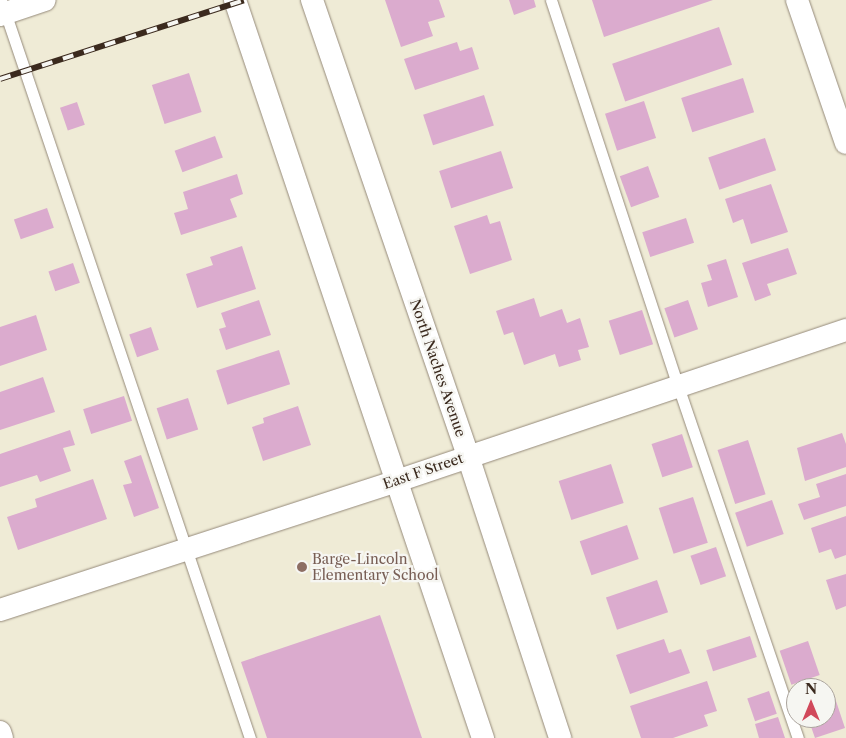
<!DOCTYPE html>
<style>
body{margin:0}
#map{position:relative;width:846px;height:738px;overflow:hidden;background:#efebd6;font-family:"Libre Caslon Text",serif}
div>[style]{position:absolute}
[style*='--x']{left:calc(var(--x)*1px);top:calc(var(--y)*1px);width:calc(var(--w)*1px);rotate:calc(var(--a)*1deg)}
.building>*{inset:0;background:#dbabce;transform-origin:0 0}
.roads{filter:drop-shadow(0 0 1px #958a7a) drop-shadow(0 0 1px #958a7a)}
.service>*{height:11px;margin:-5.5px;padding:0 5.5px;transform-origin:5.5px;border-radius:5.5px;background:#fff}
.minor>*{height:22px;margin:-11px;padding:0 11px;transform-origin:11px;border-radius:11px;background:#fff}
.rail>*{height:5.5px;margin-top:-2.75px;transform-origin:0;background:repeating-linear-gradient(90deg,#f6f6f2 0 11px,#3b2a1e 0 22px);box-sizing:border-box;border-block:1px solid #3b2a1e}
.dots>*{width:14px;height:14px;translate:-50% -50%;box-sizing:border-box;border:2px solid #f6f6f2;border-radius:50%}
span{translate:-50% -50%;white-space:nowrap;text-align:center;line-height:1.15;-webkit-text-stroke:4.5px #f6f6f2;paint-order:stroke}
.street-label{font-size:14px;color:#3b2a1e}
.education-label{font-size:14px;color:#785e54}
.left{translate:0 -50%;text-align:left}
.north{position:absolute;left:786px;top:678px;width:50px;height:50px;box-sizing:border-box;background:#f6f6f2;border:1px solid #aba49d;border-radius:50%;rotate:0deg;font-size:14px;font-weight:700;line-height:20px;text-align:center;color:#3b2a1e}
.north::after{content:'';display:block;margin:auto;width:18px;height:22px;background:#d1495b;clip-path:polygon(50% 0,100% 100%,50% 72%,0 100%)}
</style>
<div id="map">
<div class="building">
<div style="clip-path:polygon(385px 0,439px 0,445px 17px,428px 22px,433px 36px,401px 47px)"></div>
<div style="clip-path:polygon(509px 0,534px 0,536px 7px,514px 15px)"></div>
<div style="clip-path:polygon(592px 0,713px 0,604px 37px)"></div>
<div style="left:719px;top:27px;width:40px;height:113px;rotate:71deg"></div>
<div style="clip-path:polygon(457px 42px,460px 51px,472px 47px,479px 69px,415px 90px,404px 59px)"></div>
<div style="left:189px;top:73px;width:41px;height:39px;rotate:72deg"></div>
<div style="left:743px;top:78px;width:36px;height:65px;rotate:72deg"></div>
<div style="left:484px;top:95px;width:32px;height:64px;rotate:72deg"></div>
<div style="left:644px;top:101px;width:39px;height:41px;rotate:72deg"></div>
<div style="left:77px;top:102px;width:24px;height:18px;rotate:71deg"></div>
<div style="left:215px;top:136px;width:23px;height:43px;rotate:70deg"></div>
<div style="left:765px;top:138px;width:34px;height:60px;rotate:71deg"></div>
<div style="left:501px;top:151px;width:39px;height:65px;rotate:72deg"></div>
<div style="left:648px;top:166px;width:33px;height:30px;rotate:70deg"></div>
<div style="clip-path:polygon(237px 174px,243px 194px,230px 199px,237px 217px,181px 235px,174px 213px,188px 209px,183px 192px)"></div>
<div style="clip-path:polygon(771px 184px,788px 232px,751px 244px,743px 219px,733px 223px,725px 199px)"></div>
<div style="left:47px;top:208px;width:21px;height:35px;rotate:71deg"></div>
<div style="clip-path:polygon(487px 215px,490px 224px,500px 221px,512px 260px,470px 274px,454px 226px)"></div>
<div style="left:686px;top:218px;width:26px;height:46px;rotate:72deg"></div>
<div style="clip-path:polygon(242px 246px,256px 289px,197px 308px,186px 274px,213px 265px,210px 257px)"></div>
<div style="clip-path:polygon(788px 248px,797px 274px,767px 284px,771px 295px,755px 301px,742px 263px)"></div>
<div style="clip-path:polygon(726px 259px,738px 297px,708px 307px,701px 283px,712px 280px,707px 265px)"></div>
<div style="left:73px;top:263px;width:21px;height:26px;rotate:71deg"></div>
<div style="clip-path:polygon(534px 298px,540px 317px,562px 309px,567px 323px,580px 318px,589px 347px,578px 350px,581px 360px,559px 367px,555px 354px,524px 365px,513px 332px,504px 335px,496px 311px)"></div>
<div style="clip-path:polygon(259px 300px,271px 335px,226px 350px,219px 329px,226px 327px,221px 313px)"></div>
<div style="left:688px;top:300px;width:31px;height:25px;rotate:71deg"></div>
<div style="left:642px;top:310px;width:36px;height:35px;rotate:72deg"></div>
<div style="clip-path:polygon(36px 315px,47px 350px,0 366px,0 327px)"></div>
<div style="left:151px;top:327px;width:24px;height:23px;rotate:71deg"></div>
<div style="left:279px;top:350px;width:36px;height:66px;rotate:72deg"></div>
<div style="clip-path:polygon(43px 377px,55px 412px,0 430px,0 392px)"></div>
<div style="left:124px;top:396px;width:26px;height:43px;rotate:72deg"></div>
<div style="left:188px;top:398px;width:33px;height:33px;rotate:72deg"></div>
<div style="clip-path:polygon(298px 406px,311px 445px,263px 461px,252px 427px,264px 423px,263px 418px)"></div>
<div style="clip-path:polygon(70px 430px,75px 445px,63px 448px,71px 471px,40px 482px,37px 475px,0 487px,0 454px)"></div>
<div style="clip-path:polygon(842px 433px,846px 444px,846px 467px,805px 481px,797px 448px)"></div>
<div style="left:682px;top:434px;width:35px;height:32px;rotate:72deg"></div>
<div style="left:748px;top:440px;width:57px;height:32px;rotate:72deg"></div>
<div style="clip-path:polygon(141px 455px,159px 508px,134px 517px,123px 485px,132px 483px,124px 461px)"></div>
<div style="left:611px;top:464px;width:41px;height:55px;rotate:72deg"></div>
<div style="clip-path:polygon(846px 474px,846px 506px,804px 520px,798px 504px,820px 497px,816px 484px)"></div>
<div style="clip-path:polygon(93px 479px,107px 519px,18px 550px,7px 517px,37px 507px,35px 499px)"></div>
<div style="left:693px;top:497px;width:48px;height:36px;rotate:72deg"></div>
<div style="left:772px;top:500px;width:36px;height:39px;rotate:71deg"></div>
<div style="clip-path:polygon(846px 516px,846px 555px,835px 559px,831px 549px,819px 553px,811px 528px)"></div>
<div style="left:627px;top:525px;width:36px;height:50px;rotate:71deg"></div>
<div style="left:716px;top:547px;width:31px;height:27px;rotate:71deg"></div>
<div style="clip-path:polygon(846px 574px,846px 606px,836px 610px,826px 580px)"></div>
<div style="left:657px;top:580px;width:34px;height:54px;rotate:71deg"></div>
<div style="clip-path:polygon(380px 615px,422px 738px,267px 738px,241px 662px)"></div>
<div style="left:750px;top:636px;width:22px;height:46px;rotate:72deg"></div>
<div style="clip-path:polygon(664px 639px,669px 653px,681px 649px,690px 673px,630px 694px,616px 655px)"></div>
<div style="left:808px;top:641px;width:36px;height:30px;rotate:71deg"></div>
<div style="clip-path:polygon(707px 681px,717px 711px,704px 715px,708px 726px,673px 738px,641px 738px,630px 706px)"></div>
<div style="left:769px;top:691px;width:24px;height:23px;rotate:71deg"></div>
<div style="clip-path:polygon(835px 698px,845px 728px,815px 738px,808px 718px,826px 718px,826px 701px)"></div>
<div style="clip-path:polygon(778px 717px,785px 738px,759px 738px,755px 724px)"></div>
</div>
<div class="roads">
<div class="service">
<div style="--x:1;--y:0;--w:779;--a:71.36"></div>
<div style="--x:551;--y:0;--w:406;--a:71.8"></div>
<div style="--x:678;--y:386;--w:372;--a:71.2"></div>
</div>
<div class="minor">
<div style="--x:235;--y:0;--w:779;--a:71.43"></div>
<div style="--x:312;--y:0;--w:482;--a:71.1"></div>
<div style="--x:468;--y:456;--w:297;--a:71.9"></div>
<div style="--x:797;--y:0;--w:151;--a:71.1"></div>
<div style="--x:0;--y:15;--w:47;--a:-18.4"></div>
<div style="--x:0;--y:610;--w:417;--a:-18"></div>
<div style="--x:397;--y:481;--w:474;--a:-18.6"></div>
<div style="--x:0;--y:732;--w:6;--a:72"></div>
</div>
</div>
<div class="rail">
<div style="--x:0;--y:79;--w:256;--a:-17.9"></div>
</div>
<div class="dots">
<div style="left:302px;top:567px;background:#8d6e63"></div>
</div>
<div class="street-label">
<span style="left:438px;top:368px;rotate:71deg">North Naches Avenue</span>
<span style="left:423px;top:471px;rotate:-19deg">East F Street</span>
</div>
<div class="education-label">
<span class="left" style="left:312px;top:567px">Barge-Lincoln<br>Elementary School</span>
</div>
<div class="north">N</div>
</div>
